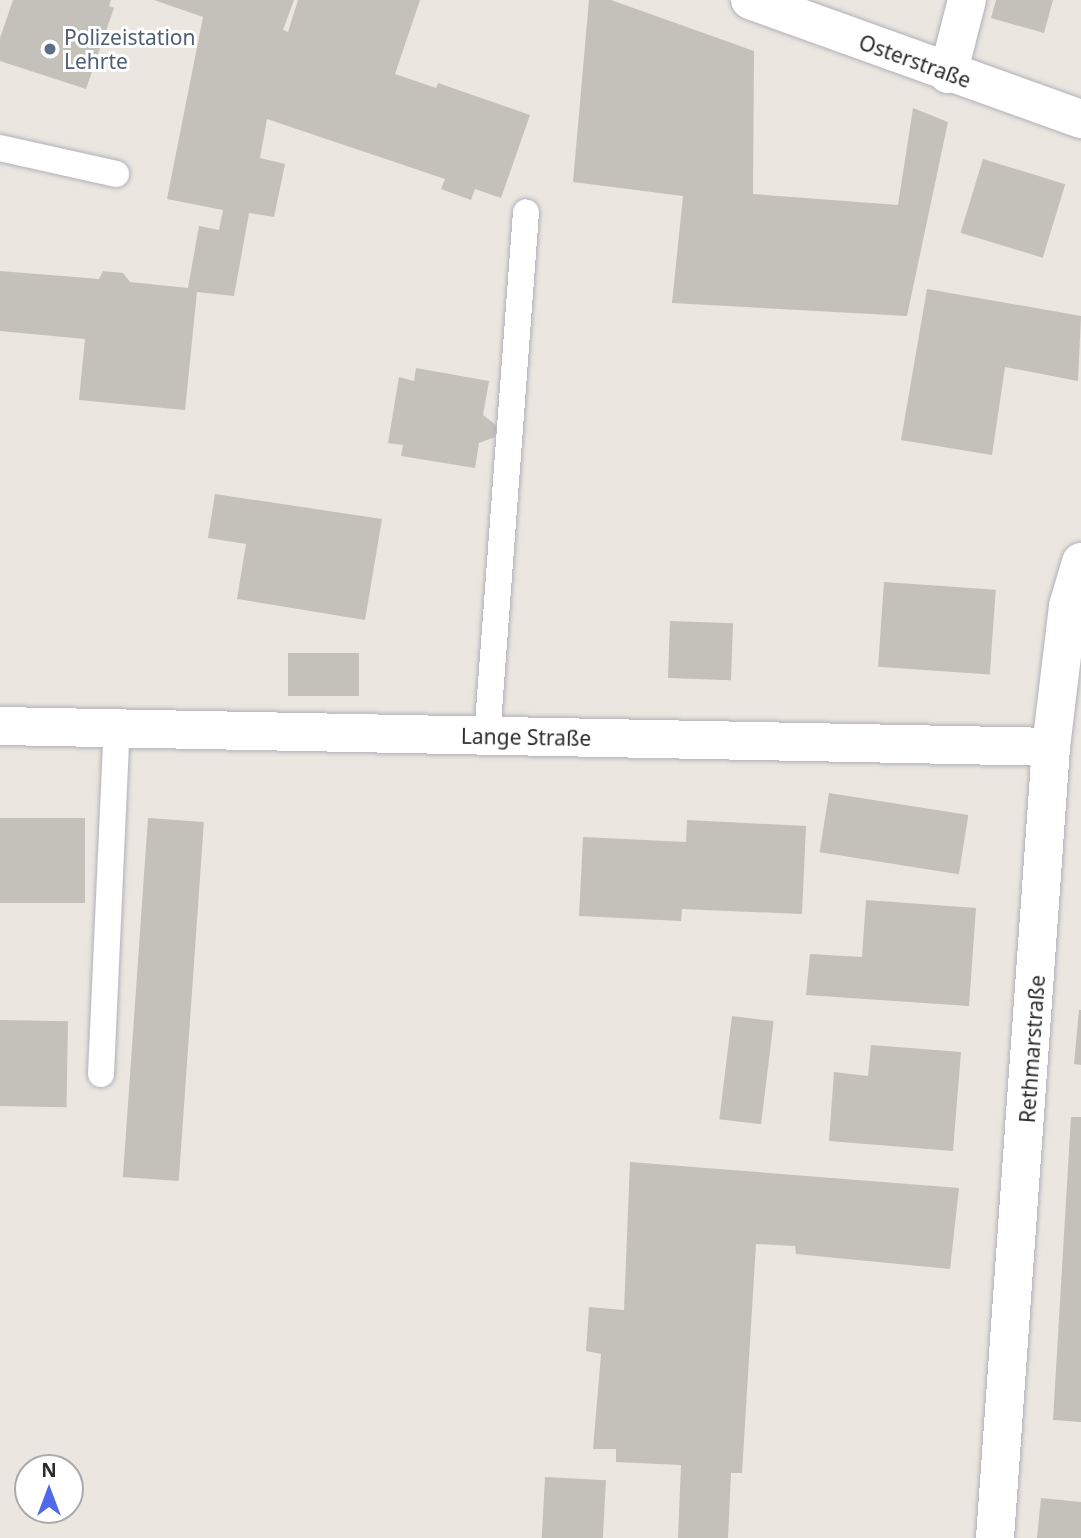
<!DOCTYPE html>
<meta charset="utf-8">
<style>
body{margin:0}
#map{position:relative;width:1081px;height:1538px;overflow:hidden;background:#ebe6df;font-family:"Noto Sans",sans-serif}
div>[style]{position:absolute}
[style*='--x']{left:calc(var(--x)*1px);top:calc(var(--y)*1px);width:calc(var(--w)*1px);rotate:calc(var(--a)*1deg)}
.building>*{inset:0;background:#c4c0ba;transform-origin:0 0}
.roads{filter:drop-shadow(0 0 2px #afb1ba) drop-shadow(0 0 2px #afb1ba)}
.lane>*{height:26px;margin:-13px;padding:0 13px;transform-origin:13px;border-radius:13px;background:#fff}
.street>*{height:38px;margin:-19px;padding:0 19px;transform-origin:19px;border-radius:19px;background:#fff}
.secondary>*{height:38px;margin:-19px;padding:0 19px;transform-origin:19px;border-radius:19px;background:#fff}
.dots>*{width:19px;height:19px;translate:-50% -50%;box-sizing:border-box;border:4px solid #fff;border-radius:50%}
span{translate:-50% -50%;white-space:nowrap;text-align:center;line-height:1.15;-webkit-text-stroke:6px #fff;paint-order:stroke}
.service-label{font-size:21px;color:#4e5e75}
.left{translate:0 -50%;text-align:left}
.street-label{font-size:21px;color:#2b2b2b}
.north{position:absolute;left:14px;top:1454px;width:70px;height:70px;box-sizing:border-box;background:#fff;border:2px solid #aaa;border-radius:50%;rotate:0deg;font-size:19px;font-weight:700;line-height:28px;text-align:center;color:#2b2b2b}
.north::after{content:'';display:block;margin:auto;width:24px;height:32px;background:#4f69e8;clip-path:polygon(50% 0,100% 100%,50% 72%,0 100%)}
</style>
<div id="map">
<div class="building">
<div style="clip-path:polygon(13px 0,111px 0,109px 6px,114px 8px,86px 89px,0 61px,0 38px)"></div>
<div style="clip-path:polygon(154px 0,294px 0,283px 30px,288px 32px,298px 0,420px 0,395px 74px,436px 88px,438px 83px,530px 115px,501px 198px,475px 189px,471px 200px,441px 189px,445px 179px,267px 119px,260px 158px,285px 164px,274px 217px,249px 213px,234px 296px,197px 292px,185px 410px,79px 400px,85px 339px,0 331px,0 271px,99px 279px,103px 271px,123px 273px,130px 282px,188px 288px,199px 226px,219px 230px,223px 210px,167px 199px,203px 17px)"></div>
<div style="clip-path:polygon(589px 0,611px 0,754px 51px,753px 194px,898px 205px,913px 108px,948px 122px,907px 316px,672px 303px,683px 196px,573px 182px)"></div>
<div style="clip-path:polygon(996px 0,1053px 0,1044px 33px,991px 18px)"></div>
<div style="left:983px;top:159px;width:86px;height:77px;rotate:17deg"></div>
<div style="clip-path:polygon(927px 289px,1081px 316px,1078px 381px,1005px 367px,992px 455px,901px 440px)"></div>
<div style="clip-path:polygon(416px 368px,489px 381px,483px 415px,497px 426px,495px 437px,479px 443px,475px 468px,401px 456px,403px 445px,388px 443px,399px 377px,414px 381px)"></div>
<div style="clip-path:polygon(215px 494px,382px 519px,365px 620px,237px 599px,246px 544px,208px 538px)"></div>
<div style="left:884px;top:582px;width:112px;height:85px;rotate:4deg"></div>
<div style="left:670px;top:621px;width:63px;height:57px;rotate:2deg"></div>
<div style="left:288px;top:653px;width:71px;height:43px"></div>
<div style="left:829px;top:793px;width:141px;height:60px;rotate:9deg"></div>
<div style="left:0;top:818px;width:85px;height:85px"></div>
<div style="left:148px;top:818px;width:56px;height:360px;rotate:4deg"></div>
<div style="clip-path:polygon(687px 820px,806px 826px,802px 914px,682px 909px,681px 921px,579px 916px,583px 837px,686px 842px)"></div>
<div style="clip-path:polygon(866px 900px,976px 908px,969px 1006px,806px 995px,810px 954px,862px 957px)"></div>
<div style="clip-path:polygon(1079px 1010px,1081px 1010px,1081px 1065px,1074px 1064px)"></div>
<div style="left:732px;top:1016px;width:42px;height:104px;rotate:7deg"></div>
<div style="left:0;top:1020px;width:68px;height:86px;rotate:1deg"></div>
<div style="clip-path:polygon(871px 1045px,961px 1052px,953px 1151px,829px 1141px,834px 1072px,868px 1076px)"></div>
<div style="clip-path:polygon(1071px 1117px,1081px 1117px,1081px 1422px,1053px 1420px)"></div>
<div style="clip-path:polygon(630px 1162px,959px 1188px,950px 1269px,796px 1254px,795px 1246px,756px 1244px,742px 1473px,731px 1473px,728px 1538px,678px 1538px,681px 1465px,616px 1462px,616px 1449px,593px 1449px,601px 1354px,586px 1351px,589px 1307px,624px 1310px)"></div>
<div style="left:545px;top:1477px;width:61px;height:61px;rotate:3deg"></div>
<div style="clip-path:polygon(1041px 1498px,1081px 1502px,1081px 1538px,1037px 1538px)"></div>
</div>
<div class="roads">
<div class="lane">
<div style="--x:0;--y:148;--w:119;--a:12.6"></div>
<div style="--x:487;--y:737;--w:526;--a:-85.75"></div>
<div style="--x:101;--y:1074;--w:347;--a:-87.4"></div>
</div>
<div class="street">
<div style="--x:948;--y:74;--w:76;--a:-75.6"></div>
<div style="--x:0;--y:726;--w:1051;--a:1.14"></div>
<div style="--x:995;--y:1538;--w:793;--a:-85.95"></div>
<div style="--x:1051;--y:747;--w:142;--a:-83.1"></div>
<div style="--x:1068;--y:606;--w:46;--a:-73.5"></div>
</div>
<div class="secondary">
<div style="--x:750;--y:0;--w:352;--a:19.8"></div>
</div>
</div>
<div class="dots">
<div style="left:50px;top:49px;background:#5c6f8a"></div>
</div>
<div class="service-label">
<span class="left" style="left:64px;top:49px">Polizeistation<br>Lehrte</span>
</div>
<div class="street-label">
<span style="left:915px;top:61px;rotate:20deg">Osterstraße</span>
<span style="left:526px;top:737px;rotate:1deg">Lange Straße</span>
<span style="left:1032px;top:1049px;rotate:-86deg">Rethmarstraße</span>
</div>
<div class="north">N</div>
</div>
